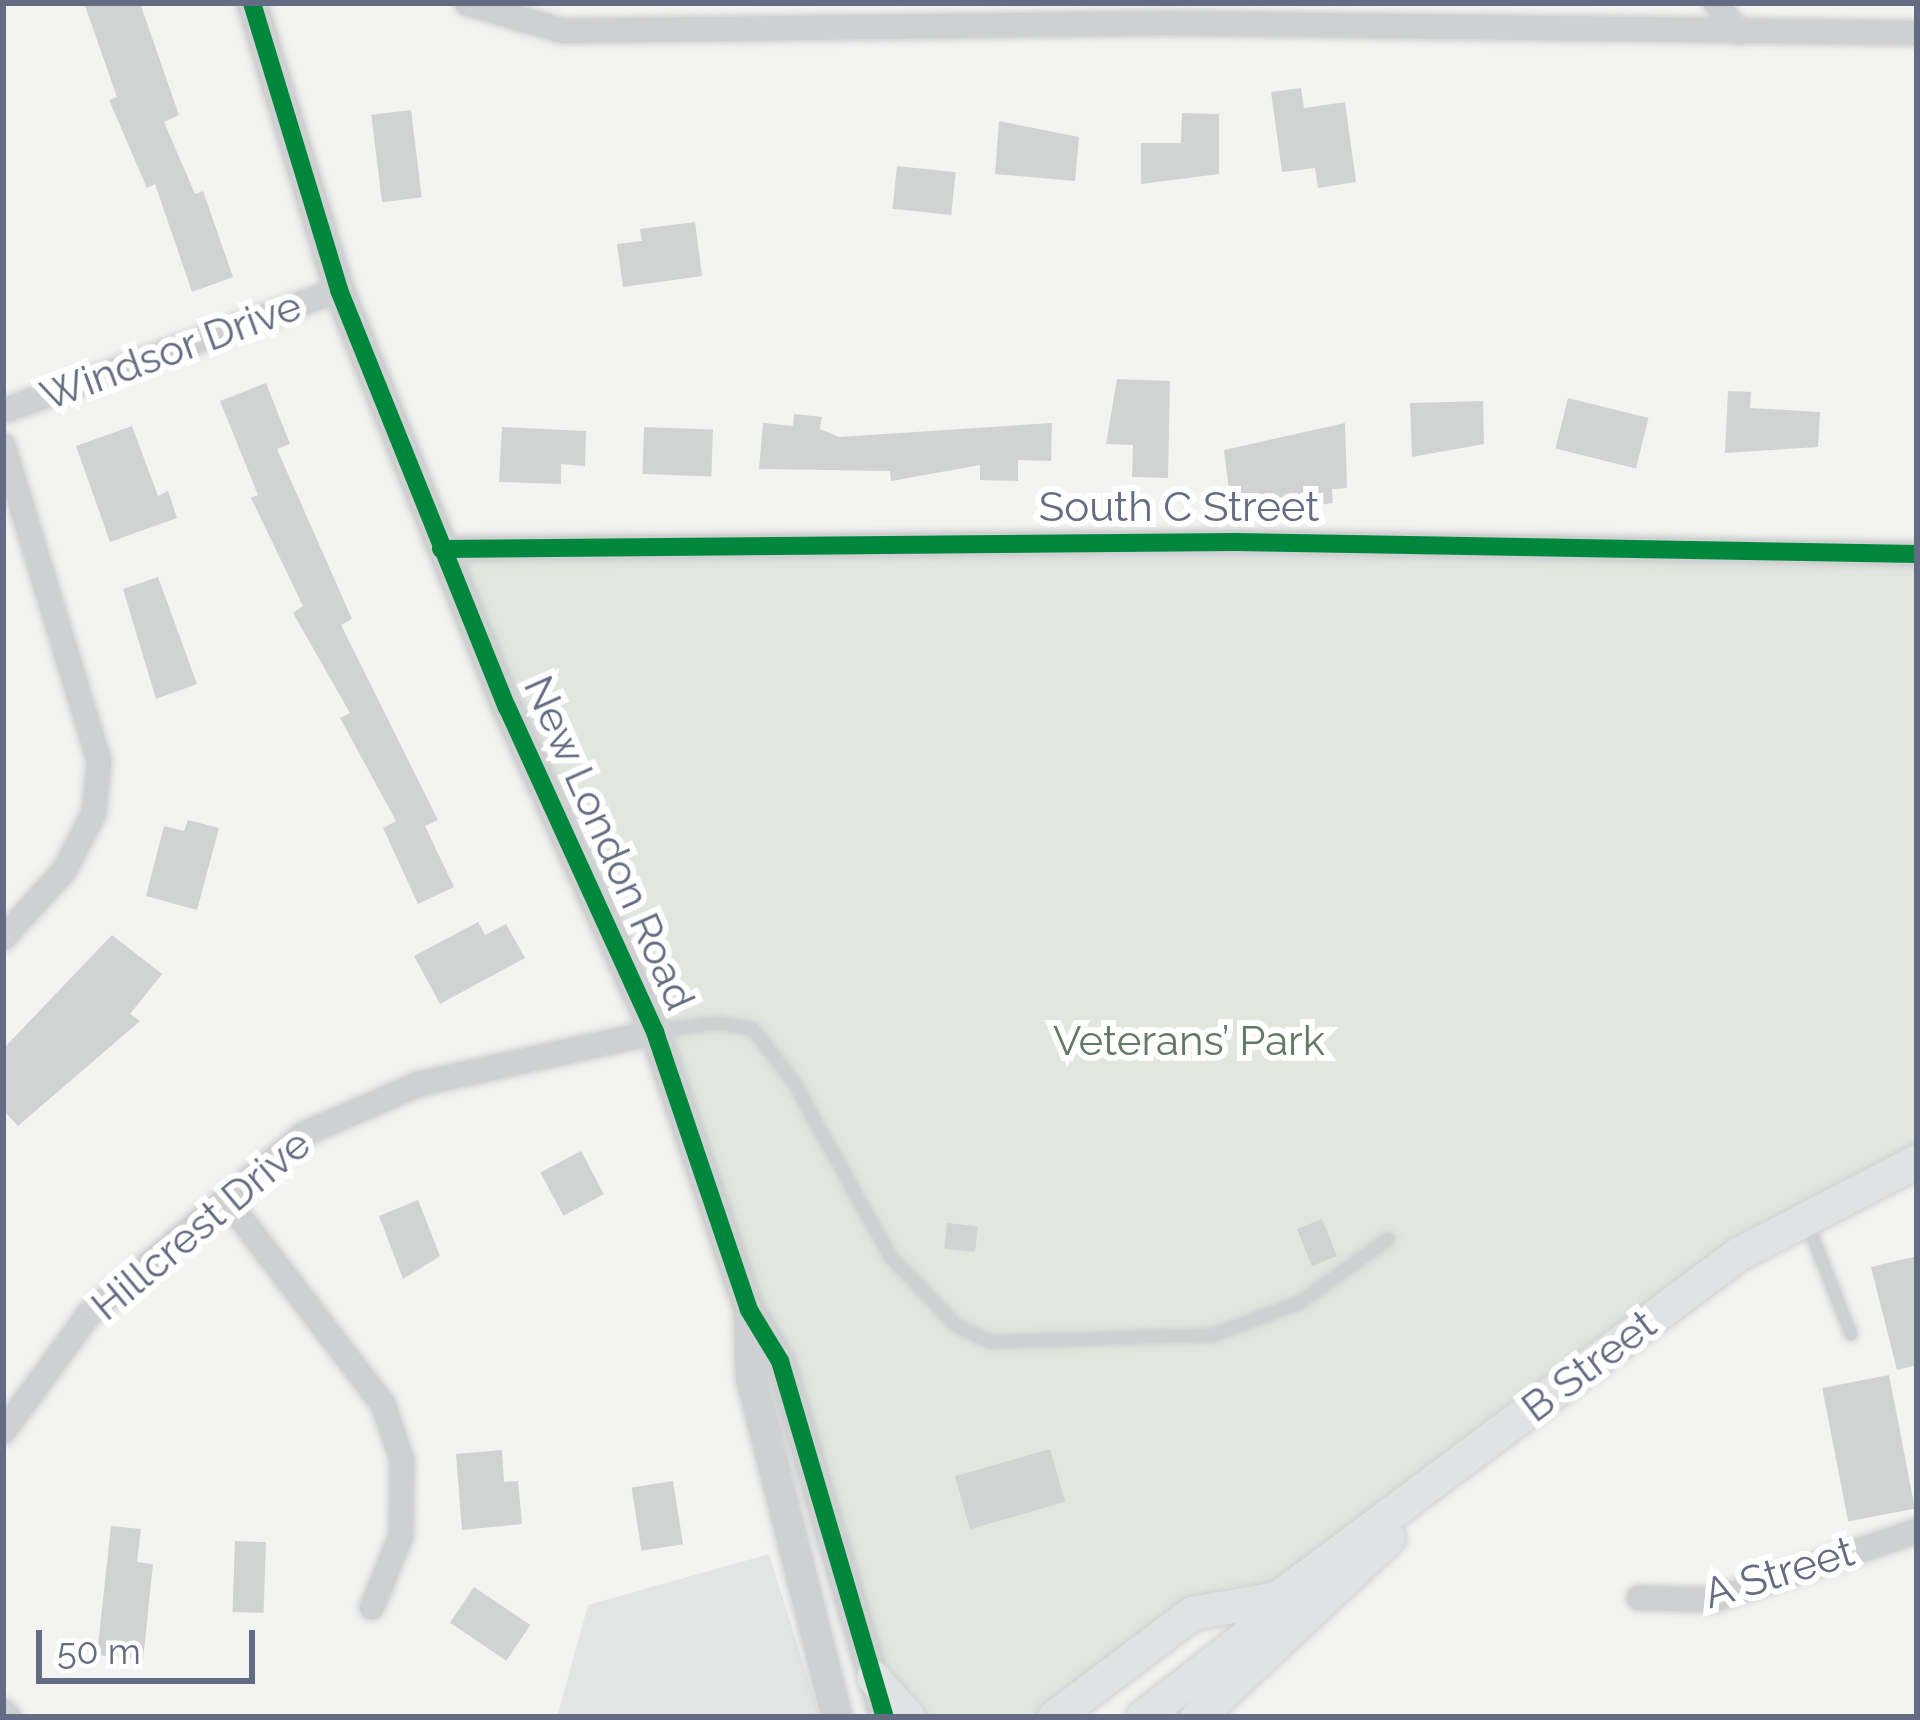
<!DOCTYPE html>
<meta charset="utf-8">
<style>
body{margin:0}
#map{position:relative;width:1920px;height:1720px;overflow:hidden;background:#f3f4f1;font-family:Raleway,sans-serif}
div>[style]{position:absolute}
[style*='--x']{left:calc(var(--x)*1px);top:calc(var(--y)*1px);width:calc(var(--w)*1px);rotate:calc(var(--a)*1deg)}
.built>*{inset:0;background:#e3e4e4}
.green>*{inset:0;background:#e1e7df}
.building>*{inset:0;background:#d1d2d2;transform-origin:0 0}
.roads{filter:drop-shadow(0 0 3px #d0d1d2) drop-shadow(0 0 3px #d0d1d2)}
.service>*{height:12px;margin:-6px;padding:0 6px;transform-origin:6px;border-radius:6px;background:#cfd0d1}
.minor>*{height:24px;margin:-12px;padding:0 12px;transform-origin:12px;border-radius:12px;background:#cfd0d1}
.tertiary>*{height:30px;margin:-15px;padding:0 15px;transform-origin:15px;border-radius:15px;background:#cfd0d1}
.secondary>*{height:33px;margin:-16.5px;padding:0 16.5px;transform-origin:16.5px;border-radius:16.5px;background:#e1e2e3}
.cycleway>*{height:18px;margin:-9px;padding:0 9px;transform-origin:9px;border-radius:9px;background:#00873e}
span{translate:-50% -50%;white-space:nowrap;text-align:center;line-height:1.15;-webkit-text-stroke:12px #fff;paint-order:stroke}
.street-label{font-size:42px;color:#636c82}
.park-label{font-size:42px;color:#627963}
.frame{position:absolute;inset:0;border:6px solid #636c82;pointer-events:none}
.scale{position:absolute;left:36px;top:1630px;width:219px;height:54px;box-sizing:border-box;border:6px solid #636c82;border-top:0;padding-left:15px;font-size:36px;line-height:42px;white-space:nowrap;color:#636c82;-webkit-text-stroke:9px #fff;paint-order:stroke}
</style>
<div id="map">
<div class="built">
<div style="clip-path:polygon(769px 1554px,820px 1717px,557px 1717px,588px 1605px)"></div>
</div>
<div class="green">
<div style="clip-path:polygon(441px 550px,1917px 554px,1917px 1161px,1858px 1189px,1344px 1552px,1231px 1602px,1054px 1717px,908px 1717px,873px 1677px,689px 1118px)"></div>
</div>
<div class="building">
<div style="clip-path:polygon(84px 3px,140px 3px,179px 115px,164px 122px,195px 194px,203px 191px,233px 277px,192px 292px,155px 184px,147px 188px,109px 100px,117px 97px)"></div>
<div style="clip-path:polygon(1301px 88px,1304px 108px,1345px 102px,1356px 182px,1318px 188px,1315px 168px,1282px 172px,1271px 92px)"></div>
<div style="left:411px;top:110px;width:88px;height:40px;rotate:83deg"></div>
<div style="clip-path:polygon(1182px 113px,1219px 114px,1219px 174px,1141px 184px,1141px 143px,1181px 143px)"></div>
<div style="clip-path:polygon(999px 121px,1079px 137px,1075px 181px,995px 174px)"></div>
<div style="left:897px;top:166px;width:59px;height:43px;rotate:6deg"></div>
<div style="clip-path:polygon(695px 222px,702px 276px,623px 287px,617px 244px,642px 241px,640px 229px)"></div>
<div style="clip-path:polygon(1117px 379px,1170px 381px,1168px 478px,1132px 477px,1133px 445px,1106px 444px)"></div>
<div style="clip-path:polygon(266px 383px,290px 444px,277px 449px,352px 619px,341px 625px,438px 820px,425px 826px,454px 887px,418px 904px,383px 828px,396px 821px,340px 718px,350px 713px,293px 613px,303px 606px,251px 498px,258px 495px,220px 401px)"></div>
<div style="clip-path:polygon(1728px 391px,1751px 392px,1750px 408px,1820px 412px,1818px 447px,1725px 453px)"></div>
<div style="left:1568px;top:398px;width:83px;height:52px;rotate:14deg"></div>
<div style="clip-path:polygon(1483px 401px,1484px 444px,1412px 457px,1410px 403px)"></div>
<div style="clip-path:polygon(794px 414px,822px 417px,820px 429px,839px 437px,1052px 423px,1051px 461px,1018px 460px,1018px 481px,980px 480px,980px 465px,891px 481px,890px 471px,759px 469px,763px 423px,793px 426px)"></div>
<div style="clip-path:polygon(1345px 423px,1347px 488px,1332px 489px,1333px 503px,1232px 516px,1224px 450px)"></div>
<div style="clip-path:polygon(132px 426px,158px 496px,168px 491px,177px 518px,110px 542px,76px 446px)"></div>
<div style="clip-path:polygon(502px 427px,586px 431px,585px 466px,561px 464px,561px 484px,499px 482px)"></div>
<div style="left:644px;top:427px;width:69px;height:47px;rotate:2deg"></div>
<div style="clip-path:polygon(158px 577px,197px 684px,156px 699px,123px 589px)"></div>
<div style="clip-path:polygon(188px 820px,219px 828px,197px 910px,146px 896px,164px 826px,184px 831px)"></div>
<div style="clip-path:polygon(478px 922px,485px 935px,506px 924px,525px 958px,440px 1004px,414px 956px)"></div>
<div style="clip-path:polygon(112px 935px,162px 974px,130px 1014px,140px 1021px,18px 1126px,3px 1110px,3px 1049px)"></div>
<div style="left:581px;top:1151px;width:49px;height:46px;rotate:62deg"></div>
<div style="clip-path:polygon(418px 1200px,440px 1256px,403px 1279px,379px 1216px)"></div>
<div style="left:1322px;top:1219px;width:40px;height:27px;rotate:68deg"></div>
<div style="left:947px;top:1223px;width:31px;height:26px;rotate:6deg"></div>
<div style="clip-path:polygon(1917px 1256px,1917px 1365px,1897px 1370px,1871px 1267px)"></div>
<div style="left:1889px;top:1375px;width:136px;height:68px;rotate:79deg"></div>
<div style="left:1050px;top:1449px;width:55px;height:99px;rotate:74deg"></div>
<div style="clip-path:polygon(502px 1450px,504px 1482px,518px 1481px,522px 1524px,462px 1530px,456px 1454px)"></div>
<div style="left:673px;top:1481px;width:64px;height:42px;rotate:81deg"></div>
<div style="clip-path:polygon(111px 1526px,141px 1529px,137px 1562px,153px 1564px,143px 1660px,97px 1655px)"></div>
<div style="left:235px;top:1541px;width:31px;height:71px;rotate:2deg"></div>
<div style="left:474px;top:1587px;width:68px;height:43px;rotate:34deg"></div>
</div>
<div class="roads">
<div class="service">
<div style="--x:657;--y:1031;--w:61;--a:-7.6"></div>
<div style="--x:717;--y:1023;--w:36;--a:9"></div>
<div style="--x:753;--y:1029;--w:66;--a:52.4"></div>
<div style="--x:793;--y:1081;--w:200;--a:61"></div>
<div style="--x:890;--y:1256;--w:97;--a:46.3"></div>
<div style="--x:957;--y:1326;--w:37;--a:26"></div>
<div style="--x:990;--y:1342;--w:223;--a:-1.8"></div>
<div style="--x:1213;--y:1335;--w:92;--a:-20.4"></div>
<div style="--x:1299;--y:1303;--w:110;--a:-35.7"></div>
<div style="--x:1806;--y:1220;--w:123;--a:68.5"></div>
</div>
<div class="minor">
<div style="--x:467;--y:3;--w:100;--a:16.3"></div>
<div style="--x:563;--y:31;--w:602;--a:-0.76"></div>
<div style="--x:1165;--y:23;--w:752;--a:0.76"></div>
<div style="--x:1716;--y:3;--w:37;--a:52"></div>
<div style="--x:3;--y:411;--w:357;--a:-19.8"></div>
<div style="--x:3;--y:445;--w:330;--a:73.1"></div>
<div style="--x:99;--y:761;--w:52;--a:95.5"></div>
<div style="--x:94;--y:813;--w:65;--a:117.3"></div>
<div style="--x:64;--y:871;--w:91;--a:132.3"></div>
<div style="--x:441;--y:549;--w:794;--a:-0.51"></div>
<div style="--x:1235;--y:542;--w:682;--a:1.01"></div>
<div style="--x:226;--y:1199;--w:258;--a:52.6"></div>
<div style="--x:383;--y:1404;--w:59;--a:71.3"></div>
<div style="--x:402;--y:1460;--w:76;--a:90.8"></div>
<div style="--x:401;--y:1536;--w:77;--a:112.2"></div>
<div style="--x:3;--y:1432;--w:146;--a:-53.9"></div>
<div style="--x:89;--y:1314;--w:278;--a:-40"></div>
<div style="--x:302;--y:1135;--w:128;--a:-23.6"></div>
<div style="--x:419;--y:1084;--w:242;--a:-12.4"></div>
<div style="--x:1639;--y:1598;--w:74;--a:1.5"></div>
<div style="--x:1713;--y:1600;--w:215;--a:-18.7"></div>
<div style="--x:3;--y:1711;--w:8;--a:45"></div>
</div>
<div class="tertiary">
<div style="--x:252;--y:3;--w:300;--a:73.1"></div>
<div style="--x:339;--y:290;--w:450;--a:68.1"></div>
<div style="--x:507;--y:707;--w:357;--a:65.5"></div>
<div style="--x:655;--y:1032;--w:293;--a:71.3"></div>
<div style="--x:749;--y:1310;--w:60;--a:58.7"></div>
<div style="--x:780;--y:1361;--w:371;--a:73.6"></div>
<div style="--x:749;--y:1316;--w:61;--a:88.1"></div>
<div style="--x:751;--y:1377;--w:351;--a:75.8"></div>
</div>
<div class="secondary">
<div style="--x:873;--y:1677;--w:53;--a:48.8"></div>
<div style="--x:1054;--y:1717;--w:173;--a:-37"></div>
<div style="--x:1192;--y:1613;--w:86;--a:-10"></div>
<div style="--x:1142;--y:1717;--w:129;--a:-37.8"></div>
<div style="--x:1244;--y:1638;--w:52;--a:-50.5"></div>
<div style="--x:1277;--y:1598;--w:575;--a:-36.73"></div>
<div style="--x:1738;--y:1254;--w:202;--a:-27.5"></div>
<div style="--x:1197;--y:1717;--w:262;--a:-43.1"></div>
</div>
</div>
<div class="cycleway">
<div style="--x:252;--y:3;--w:300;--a:73.1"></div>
<div style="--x:339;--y:290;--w:450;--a:68.1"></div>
<div style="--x:507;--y:707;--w:357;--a:65.5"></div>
<div style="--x:655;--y:1032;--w:293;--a:71.3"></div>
<div style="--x:749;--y:1310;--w:60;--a:58.7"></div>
<div style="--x:780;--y:1361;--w:371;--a:73.6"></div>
<div style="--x:441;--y:549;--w:794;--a:-0.51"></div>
<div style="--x:1235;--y:542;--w:682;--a:1.01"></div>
</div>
<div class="street-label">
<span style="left:171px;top:351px;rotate:-20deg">Windsor Drive</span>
<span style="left:1179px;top:507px">South C Street</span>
<span style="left:609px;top:843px;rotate:66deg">New London Road</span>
<span style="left:201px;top:1225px;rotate:-40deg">Hillcrest Drive</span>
<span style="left:1589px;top:1366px;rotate:-37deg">B Street</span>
<span style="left:1779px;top:1573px;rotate:-17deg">A Street</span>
</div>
<div class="park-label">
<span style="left:1189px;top:1041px">Veterans’ Park</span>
</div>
<div class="frame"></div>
<div class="scale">50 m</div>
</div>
